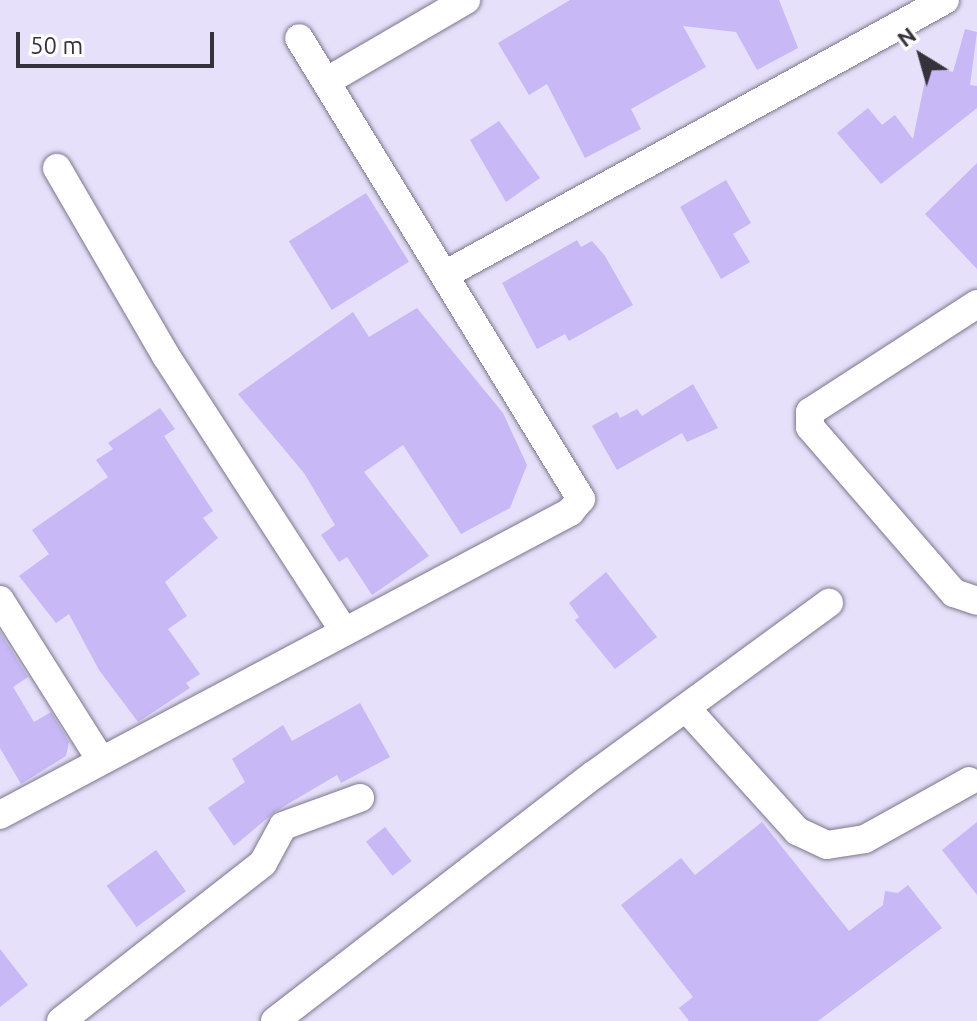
<!DOCTYPE html>
<style>
body{margin:0}
#map{position:relative;width:977px;height:1021px;overflow:hidden;background:#e6e0fa;font-family:Ubuntu,sans-serif}
div>[style]{position:absolute}
[style*='--x']{left:calc(var(--x)*1px);top:calc(var(--y)*1px);width:calc(var(--w)*1px);rotate:calc(var(--a)*1deg)}
.building>*{inset:0;background:#c8b8f6;transform-origin:0 0}
.roads{filter:drop-shadow(0 0 2px #7c768d) drop-shadow(0 0 2px #7c768d)}
.street>*{height:28px;margin:-14px;padding:0 14px;transform-origin:14px;border-radius:14px;background:#fff}
span{translate:-50% -50%;white-space:nowrap;text-align:center;line-height:1.15;-webkit-text-stroke:8px #fff;paint-order:stroke}
.north{position:absolute;left:881px;top:16px;width:80px;height:80px;-webkit-text-stroke:6px #fff;paint-order:stroke;rotate:323deg;font-size:22px;font-weight:700;line-height:32px;text-align:center;color:#35323c}
.north::after{content:'';display:block;margin:auto;width:28px;height:36px;background:#35323c;clip-path:polygon(50% 0,100% 100%,50% 72%,0 100%)}
.scale{position:absolute;left:16px;top:32px;width:198px;height:36px;box-sizing:border-box;border:4px solid #35323c;border-top:0;padding-left:10px;font-size:24px;line-height:28px;white-space:nowrap;color:#35323c;-webkit-text-stroke:6px #fff;paint-order:stroke}
</style>
<div id="map">
<div class="building">
<div style="clip-path:polygon(570px 0,779px 0,798px 48px,757px 70px,736px 32px,683px 26px,706px 67px,631px 109px,641px 129px,585px 158px,547px 84px,529px 95px,498px 43px)"></div>
<div style="clip-path:polygon(965px 29px,977px 32px,970px 85px,977px 86px,977px 108px,881px 184px,837px 133px,868px 108px,882px 125px,895px 115px,913px 139px,928px 66px,953px 72px)"></div>
<div style="clip-path:polygon(499px 121px,540px 178px,506px 202px,470px 140px)"></div>
<div style="clip-path:polygon(977px 163px,977px 269px,925px 214px)"></div>
<div style="clip-path:polygon(726px 180px,751px 223px,733px 234px,750px 262px,721px 279px,680px 207px)"></div>
<div style="left:366px;top:193px;width:81px;height:91px;rotate:58deg"></div>
<div style="clip-path:polygon(577px 240px,581px 247px,592px 241px,605px 256px,633px 305px,569px 341px,565px 334px,537px 349px,502px 283px)"></div>
<div style="clip-path:polygon(417px 308px,503px 413px,527px 465px,510px 508px,461px 534px,403px 445px,364px 472px,429px 556px,372px 595px,347px 557px,339px 562px,321px 535px,335px 525px,304px 473px,238px 394px,353px 312px,369px 337px)"></div>
<div style="clip-path:polygon(693px 384px,718px 428px,687px 442px,682px 433px,617px 470px,592px 426px,617px 412px,620px 418px,637px 409px,642px 416px)"></div>
<div style="clip-path:polygon(160px 408px,175px 429px,164px 436px,213px 511px,203px 518px,218px 538px,165px 582px,187px 616px,168px 629px,200px 674px,186px 683px,190px 688px,138px 722px,99px 670px,69px 614px,56px 623px,19px 576px,49px 554px,32px 530px,108px 477px,96px 460px,113px 449px,108px 443px)"></div>
<div style="clip-path:polygon(606px 572px,657px 637px,615px 669px,575px 620px,579px 617px,569px 603px)"></div>
<div style="clip-path:polygon(0 632px,28px 677px,13px 687px,34px 722px,51px 712px,69px 742px,66px 756px,21px 784px,0 748px)"></div>
<div style="clip-path:polygon(360px 703px,390px 757px,341px 783px,337px 775px,276px 811px,234px 846px,208px 808px,245px 782px,232px 759px,283px 725px,292px 741px)"></div>
<div style="clip-path:polygon(762px 822px,849px 931px,883px 905px,885px 891px,898px 893px,908px 885px,942px 928px,818px 1021px,689px 1021px,679px 1008px,693px 997px,621px 905px,681px 858px,695px 875px)"></div>
<div style="clip-path:polygon(977px 822px,977px 895px,942px 850px)"></div>
<div style="left:385px;top:827px;width:43px;height:24px;rotate:52deg"></div>
<div style="left:156px;top:850px;width:51px;height:61px;rotate:54deg"></div>
<div style="clip-path:polygon(0 949px,28px 985px,0 1007px)"></div>
</div>
<div class="roads">
<div class="street">
<div style="--x:327;--y:81;--w:161;--a:-30.2"></div>
<div style="--x:57;--y:168;--w:217;--a:59.9"></div>
<div style="--x:166;--y:356;--w:328;--a:57.1"></div>
<div style="--x:448;--y:273;--w:567;--a:-28.78"></div>
<div style="--x:977;--y:304;--w:199;--a:147.1"></div>
<div style="--x:810;--y:412;--w:15;--a:90"></div>
<div style="--x:810;--y:427;--w:220;--a:49.1"></div>
<div style="--x:954;--y:593;--w:24;--a:19"></div>
<div style="--x:0;--y:600;--w:188;--a:57.8"></div>
<div style="--x:686;--y:708;--w:166;--a:47.9"></div>
<div style="--x:797;--y:831;--w:33;--a:25"></div>
<div style="--x:827;--y:845;--w:38;--a:-9"></div>
<div style="--x:865;--y:839;--w:119;--a:-29.1"></div>
<div style="--x:0;--y:815;--w:646;--a:-27.99"></div>
<div style="--x:570;--y:512;--w:17;--a:-50"></div>
<div style="--x:581;--y:499;--w:540;--a:-121.45"></div>
<div style="--x:61;--y:1021;--w:256;--a:-38"></div>
<div style="--x:263;--y:863;--w:42;--a:-61.6"></div>
<div style="--x:283;--y:826;--w:82;--a:-20"></div>
<div style="--x:275;--y:1021;--w:404;--a:-37.7"></div>
<div style="--x:595;--y:774;--w:290;--a:-36.2"></div>
</div>
</div>
<div class="north">N</div>
<div class="scale">50 m</div>
</div>
